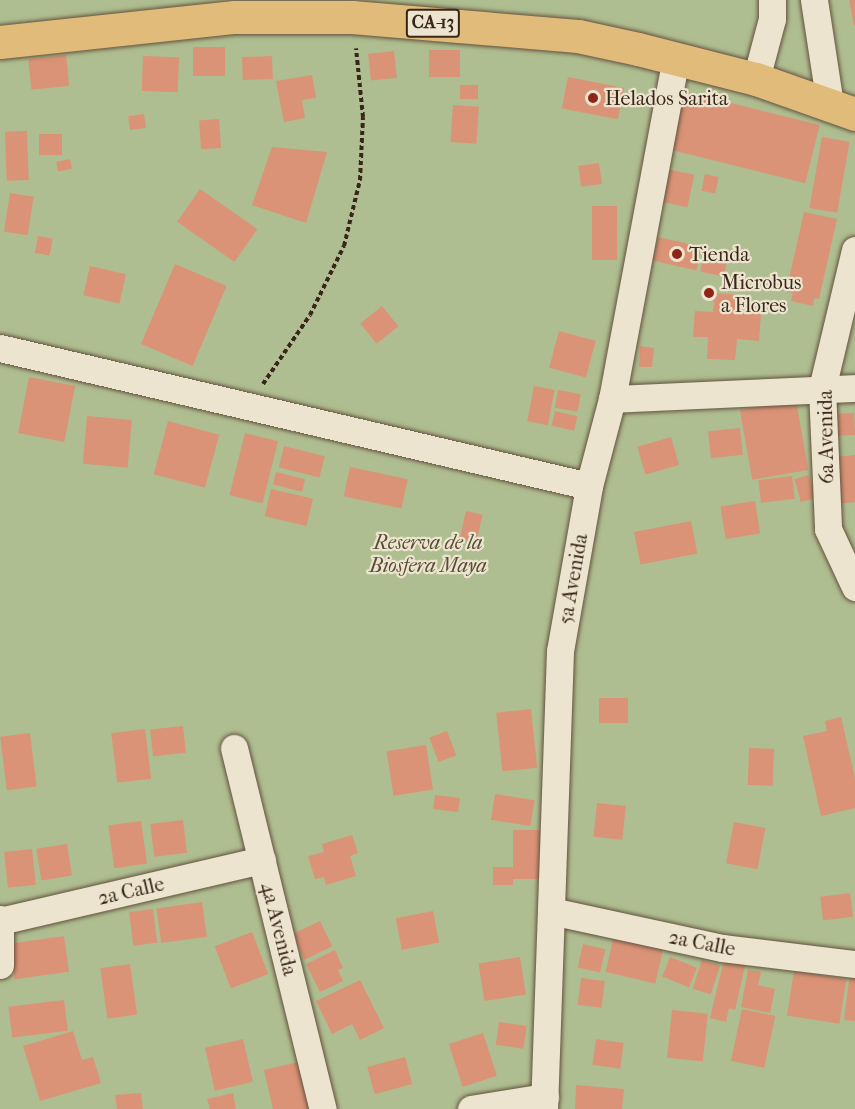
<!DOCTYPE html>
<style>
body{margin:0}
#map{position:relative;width:855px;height:1109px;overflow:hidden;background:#e2d6b3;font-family:"IM FELL French Canon",serif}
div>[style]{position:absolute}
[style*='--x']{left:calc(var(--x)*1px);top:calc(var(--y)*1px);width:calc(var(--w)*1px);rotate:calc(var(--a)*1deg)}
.green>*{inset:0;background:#afbe90;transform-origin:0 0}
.building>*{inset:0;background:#da9376;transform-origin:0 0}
.path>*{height:4px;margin-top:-2px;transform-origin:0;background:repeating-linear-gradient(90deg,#3a2618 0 4.5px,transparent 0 7.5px)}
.roads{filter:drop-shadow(0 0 2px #64523f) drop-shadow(0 0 2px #64523f)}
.minor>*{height:27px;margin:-13.5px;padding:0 13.5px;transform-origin:13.5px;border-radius:13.5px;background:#ece4ce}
.highway>*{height:33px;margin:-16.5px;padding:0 16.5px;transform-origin:16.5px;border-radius:16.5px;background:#e1bb7a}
.dots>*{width:16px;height:16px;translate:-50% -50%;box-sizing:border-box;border:3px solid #ece4ce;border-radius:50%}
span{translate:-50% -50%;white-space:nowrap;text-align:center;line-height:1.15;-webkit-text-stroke:4.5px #ece4ce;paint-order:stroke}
.shield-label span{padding:2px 4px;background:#ece4ce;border:2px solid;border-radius:4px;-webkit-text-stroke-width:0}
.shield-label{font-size:18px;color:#3a2618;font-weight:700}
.poi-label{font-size:20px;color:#3a2618}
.left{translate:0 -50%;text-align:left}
.street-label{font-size:20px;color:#3a2618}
.park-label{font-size:20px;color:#574c36;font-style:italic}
</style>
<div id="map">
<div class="green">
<div style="left:0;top:0;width:855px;height:1109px"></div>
</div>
<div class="building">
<div style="clip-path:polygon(849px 0,855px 0,855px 25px,854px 25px)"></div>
<div style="left:225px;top:47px;width:29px;height:32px;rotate:90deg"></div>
<div style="left:460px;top:50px;width:27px;height:31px;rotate:90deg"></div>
<div style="left:394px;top:51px;width:27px;height:26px;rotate:84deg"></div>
<div style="left:66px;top:55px;width:31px;height:38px;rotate:84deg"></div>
<div style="left:143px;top:56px;width:36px;height:35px;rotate:2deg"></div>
<div style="left:272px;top:56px;width:23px;height:30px;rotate:88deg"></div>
<div style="clip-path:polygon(312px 75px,316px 98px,302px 100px,305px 118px,284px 122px,276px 81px)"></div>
<div style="left:568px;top:77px;width:57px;height:32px;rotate:11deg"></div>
<div style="left:460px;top:85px;width:18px;height:14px"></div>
<div style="left:679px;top:90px;width:145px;height:60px;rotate:14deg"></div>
<div style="left:453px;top:105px;width:26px;height:37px;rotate:4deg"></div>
<div style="left:144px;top:114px;width:14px;height:16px;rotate:82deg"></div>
<div style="left:219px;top:119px;width:29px;height:20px;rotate:86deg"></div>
<div style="left:27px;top:131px;width:49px;height:22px;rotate:88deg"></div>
<div style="left:62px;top:134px;width:21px;height:23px;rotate:90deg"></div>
<div style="left:822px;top:137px;width:28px;height:72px;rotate:10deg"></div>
<div style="clip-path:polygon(272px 147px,327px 152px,306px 223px,252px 205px)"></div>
<div style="left:70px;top:159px;width:10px;height:14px;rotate:79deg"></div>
<div style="left:599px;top:163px;width:21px;height:21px;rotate:82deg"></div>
<div style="left:662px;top:168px;width:33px;height:33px;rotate:12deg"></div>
<div style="left:705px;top:174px;width:14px;height:17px;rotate:12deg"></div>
<div style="left:200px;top:189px;width:70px;height:40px;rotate:35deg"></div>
<div style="left:10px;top:193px;width:24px;height:39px;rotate:9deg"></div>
<div style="left:592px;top:206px;width:25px;height:54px"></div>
<div style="clip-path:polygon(804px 212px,837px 219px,819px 299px,814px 298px,813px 306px,791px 301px,793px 293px,786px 292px)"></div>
<div style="left:38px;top:236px;width:15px;height:17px;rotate:11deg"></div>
<div style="left:658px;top:237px;width:45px;height:24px;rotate:13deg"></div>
<div style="left:705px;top:249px;width:24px;height:23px;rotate:12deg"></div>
<div style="left:175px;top:264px;width:56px;height:87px;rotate:23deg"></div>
<div style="left:90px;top:266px;width:37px;height:30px;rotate:13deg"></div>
<div style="clip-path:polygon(715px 293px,740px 295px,738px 313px,761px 314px,759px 341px,737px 339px,735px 360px,707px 359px,708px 337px,693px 337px,695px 311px,713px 312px)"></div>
<div style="left:382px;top:306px;width:26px;height:28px;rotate:51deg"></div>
<div style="left:559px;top:331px;width:38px;height:38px;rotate:15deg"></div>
<div style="clip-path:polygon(640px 346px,654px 348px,652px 367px,639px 367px)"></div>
<div style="left:29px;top:377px;width:47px;height:57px;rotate:11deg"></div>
<div style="left:534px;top:386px;width:21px;height:36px;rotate:11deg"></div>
<div style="left:558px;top:390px;width:23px;height:18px;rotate:10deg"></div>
<div style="left:796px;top:400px;width:71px;height:57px;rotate:80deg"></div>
<div style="left:555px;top:411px;width:23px;height:15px;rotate:13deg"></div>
<div style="left:854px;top:413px;width:22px;height:23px;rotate:87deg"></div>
<div style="left:87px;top:416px;width:45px;height:48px;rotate:5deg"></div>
<div style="left:168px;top:421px;width:53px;height:55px;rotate:15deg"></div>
<div style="left:740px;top:428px;width:27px;height:32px;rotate:84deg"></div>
<div style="left:245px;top:433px;width:34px;height:64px;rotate:14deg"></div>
<div style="left:671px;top:437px;width:29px;height:35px;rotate:74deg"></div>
<div style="left:284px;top:446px;width:42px;height:22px;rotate:14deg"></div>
<div style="clip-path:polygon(855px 455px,855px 502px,837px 504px,833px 457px)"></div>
<div style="left:350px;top:467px;width:59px;height:30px;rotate:12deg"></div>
<div style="left:276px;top:472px;width:30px;height:13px;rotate:14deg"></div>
<div style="left:809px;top:475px;width:24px;height:15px;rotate:75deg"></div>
<div style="left:792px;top:476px;width:23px;height:34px;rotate:83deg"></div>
<div style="left:271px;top:489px;width:43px;height:28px;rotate:13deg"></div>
<div style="left:755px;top:501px;width:33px;height:35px;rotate:81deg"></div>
<div style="left:466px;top:511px;width:17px;height:30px;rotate:13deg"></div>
<div style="left:691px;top:521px;width:33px;height:58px;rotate:79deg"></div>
<div style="left:599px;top:698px;width:29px;height:25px"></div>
<div style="left:531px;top:709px;width:59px;height:35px;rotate:84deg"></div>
<div style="clip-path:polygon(841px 717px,855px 778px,855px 808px,821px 816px,803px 736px,827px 731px,825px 721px)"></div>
<div style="left:183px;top:726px;width:27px;height:33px;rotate:84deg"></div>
<div style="left:145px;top:729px;width:50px;height:34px;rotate:83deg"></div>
<div style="left:447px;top:731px;width:26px;height:19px;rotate:69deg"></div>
<div style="left:30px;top:733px;width:54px;height:30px;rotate:83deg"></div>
<div style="left:426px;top:745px;width:45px;height:40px;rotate:81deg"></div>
<div style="left:749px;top:748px;width:25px;height:37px;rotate:2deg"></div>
<div style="left:495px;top:794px;width:40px;height:26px;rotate:9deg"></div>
<div style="left:435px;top:795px;width:25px;height:14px;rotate:7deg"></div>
<div style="left:597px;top:803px;width:29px;height:34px;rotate:6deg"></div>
<div style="left:183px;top:820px;width:33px;height:33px;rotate:83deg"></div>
<div style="left:141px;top:821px;width:43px;height:33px;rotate:82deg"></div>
<div style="left:734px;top:822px;width:32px;height:42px;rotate:11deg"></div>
<div style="left:513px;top:830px;width:27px;height:49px"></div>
<div style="clip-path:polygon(352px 835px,358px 853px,350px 856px,356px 876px,326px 885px,324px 877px,315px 879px,308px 856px,324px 852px,322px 844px)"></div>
<div style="left:67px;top:844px;width:32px;height:31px;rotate:81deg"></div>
<div style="left:32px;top:849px;width:36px;height:28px;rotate:84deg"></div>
<div style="left:493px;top:867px;width:20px;height:18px"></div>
<div style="left:850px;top:893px;width:24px;height:30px;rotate:83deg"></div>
<div style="left:202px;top:902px;width:35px;height:46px;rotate:82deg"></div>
<div style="left:153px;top:909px;width:34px;height:24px;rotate:83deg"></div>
<div style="left:433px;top:911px;width:32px;height:38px;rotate:79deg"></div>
<div style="left:320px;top:921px;width:28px;height:31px;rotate:64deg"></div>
<div style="left:615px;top:931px;width:51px;height:42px;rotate:13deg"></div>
<div style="left:252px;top:932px;width:45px;height:40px;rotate:69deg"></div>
<div style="left:64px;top:936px;width:36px;height:55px;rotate:82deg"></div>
<div style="left:583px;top:944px;width:23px;height:24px;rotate:13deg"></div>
<div style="clip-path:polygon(335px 950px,343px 968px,338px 970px,343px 981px,320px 992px,306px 964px)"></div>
<div style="clip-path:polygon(726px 952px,747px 957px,735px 1010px,729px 1008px,726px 1022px,710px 1018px)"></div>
<div style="left:520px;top:957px;width:38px;height:42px;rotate:81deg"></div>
<div style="left:670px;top:957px;width:29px;height:21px;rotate:22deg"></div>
<div style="left:702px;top:960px;width:19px;height:30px;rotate:18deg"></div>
<div style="left:130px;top:964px;width:51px;height:30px;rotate:82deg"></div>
<div style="clip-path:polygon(748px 970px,761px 972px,758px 985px,775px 989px,770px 1013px,741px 1007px)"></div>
<div style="left:794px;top:971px;width:53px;height:45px;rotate:9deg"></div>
<div style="clip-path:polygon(850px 973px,855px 974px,855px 1021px,844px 1020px)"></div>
<div style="left:581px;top:978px;width:24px;height:27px;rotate:7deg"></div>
<div style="clip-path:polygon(360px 980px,384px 1028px,360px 1040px,352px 1024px,332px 1034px,316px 1001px)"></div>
<div style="left:64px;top:1000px;width:31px;height:56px;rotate:83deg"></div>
<div style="left:742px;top:1009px;width:34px;height:53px;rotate:12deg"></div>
<div style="left:672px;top:1010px;width:36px;height:48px;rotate:6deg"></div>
<div style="left:499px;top:1022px;width:28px;height:23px;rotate:8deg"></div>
<div style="clip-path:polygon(73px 1031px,82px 1060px,93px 1057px,101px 1083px,40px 1101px,23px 1046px)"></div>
<div style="left:483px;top:1033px;width:45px;height:36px;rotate:72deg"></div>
<div style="left:243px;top:1039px;width:44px;height:39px;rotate:77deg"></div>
<div style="left:596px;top:1039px;width:28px;height:26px;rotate:8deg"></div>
<div style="left:405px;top:1057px;width:28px;height:39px;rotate:75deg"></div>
<div style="clip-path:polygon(303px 1061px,313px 1109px,273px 1109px,264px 1070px)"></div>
<div style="clip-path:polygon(576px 1085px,624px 1089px,622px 1109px,575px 1109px)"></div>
<div style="clip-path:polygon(141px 1093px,143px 1109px,117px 1109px,115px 1095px)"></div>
<div style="clip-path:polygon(233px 1093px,236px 1109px,210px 1109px,207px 1099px)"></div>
</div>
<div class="path">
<div style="--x:263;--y:384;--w:83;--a:-55.7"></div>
<div style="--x:310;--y:315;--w:77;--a:-63.8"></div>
<div style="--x:344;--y:246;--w:68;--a:-76.4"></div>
<div style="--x:360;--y:180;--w:63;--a:-87.3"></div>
<div style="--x:363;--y:117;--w:69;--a:-95.8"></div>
</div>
<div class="roads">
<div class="minor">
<div style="--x:814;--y:0;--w:105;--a:81.3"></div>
<div style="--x:756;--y:79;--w:62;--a:-75.1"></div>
<div style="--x:772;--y:19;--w:19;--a:-90"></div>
<div style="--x:855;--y:250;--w:143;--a:103.4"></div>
<div style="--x:822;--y:389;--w:140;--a:87.5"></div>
<div style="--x:828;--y:529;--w:64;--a:65"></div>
<div style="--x:0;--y:348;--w:605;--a:13.19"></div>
<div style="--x:612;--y:399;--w:243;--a:-2.6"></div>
<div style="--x:234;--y:748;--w:372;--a:76.2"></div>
<div style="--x:551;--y:911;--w:175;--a:12.2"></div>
<div style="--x:722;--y:948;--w:134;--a:6.9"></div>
<div style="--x:0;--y:919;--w:46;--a:90"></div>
<div style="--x:0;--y:921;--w:269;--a:-13.1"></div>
<div style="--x:471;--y:1109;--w:75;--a:-9.2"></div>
<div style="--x:544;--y:1109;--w:458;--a:-88"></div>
<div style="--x:560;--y:651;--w:168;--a:-80"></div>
<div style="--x:589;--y:486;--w:90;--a:-75.2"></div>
<div style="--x:612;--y:399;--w:347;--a:-79.4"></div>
</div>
<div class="highway">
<div style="--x:0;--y:42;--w:236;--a:-6.1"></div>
<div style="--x:235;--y:17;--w:117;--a:0"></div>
<div style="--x:352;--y:17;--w:107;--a:4.8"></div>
<div style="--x:459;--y:26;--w:119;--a:4.8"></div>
<div style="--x:578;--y:36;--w:61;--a:12.2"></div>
<div style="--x:638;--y:49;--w:122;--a:14.3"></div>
<div style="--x:756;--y:79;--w:105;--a:19.5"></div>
</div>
</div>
<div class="dots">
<div style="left:593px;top:98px;background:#8f2418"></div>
<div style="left:677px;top:254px;background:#8f2418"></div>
<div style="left:709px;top:293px;background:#8f2418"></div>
</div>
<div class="shield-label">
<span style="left:433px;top:23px">CA-13</span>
</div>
<div class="poi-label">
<span class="left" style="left:605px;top:98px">Helados Sarita</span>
<span class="left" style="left:689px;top:254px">Tienda</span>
<span class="left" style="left:721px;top:294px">Microbus<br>a Flores</span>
</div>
<div class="street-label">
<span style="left:826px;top:437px;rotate:-91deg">6a Avenida</span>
<span style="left:573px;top:579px;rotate:-80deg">5a Avenida</span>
<span style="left:131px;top:891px;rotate:-13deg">2a Calle</span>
<span style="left:279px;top:929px;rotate:76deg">4a Avenida</span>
<span style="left:702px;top:943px;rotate:11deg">2a Calle</span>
</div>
<div class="park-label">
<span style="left:428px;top:554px">Reserva de la<br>Biosfera Maya</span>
</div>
</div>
